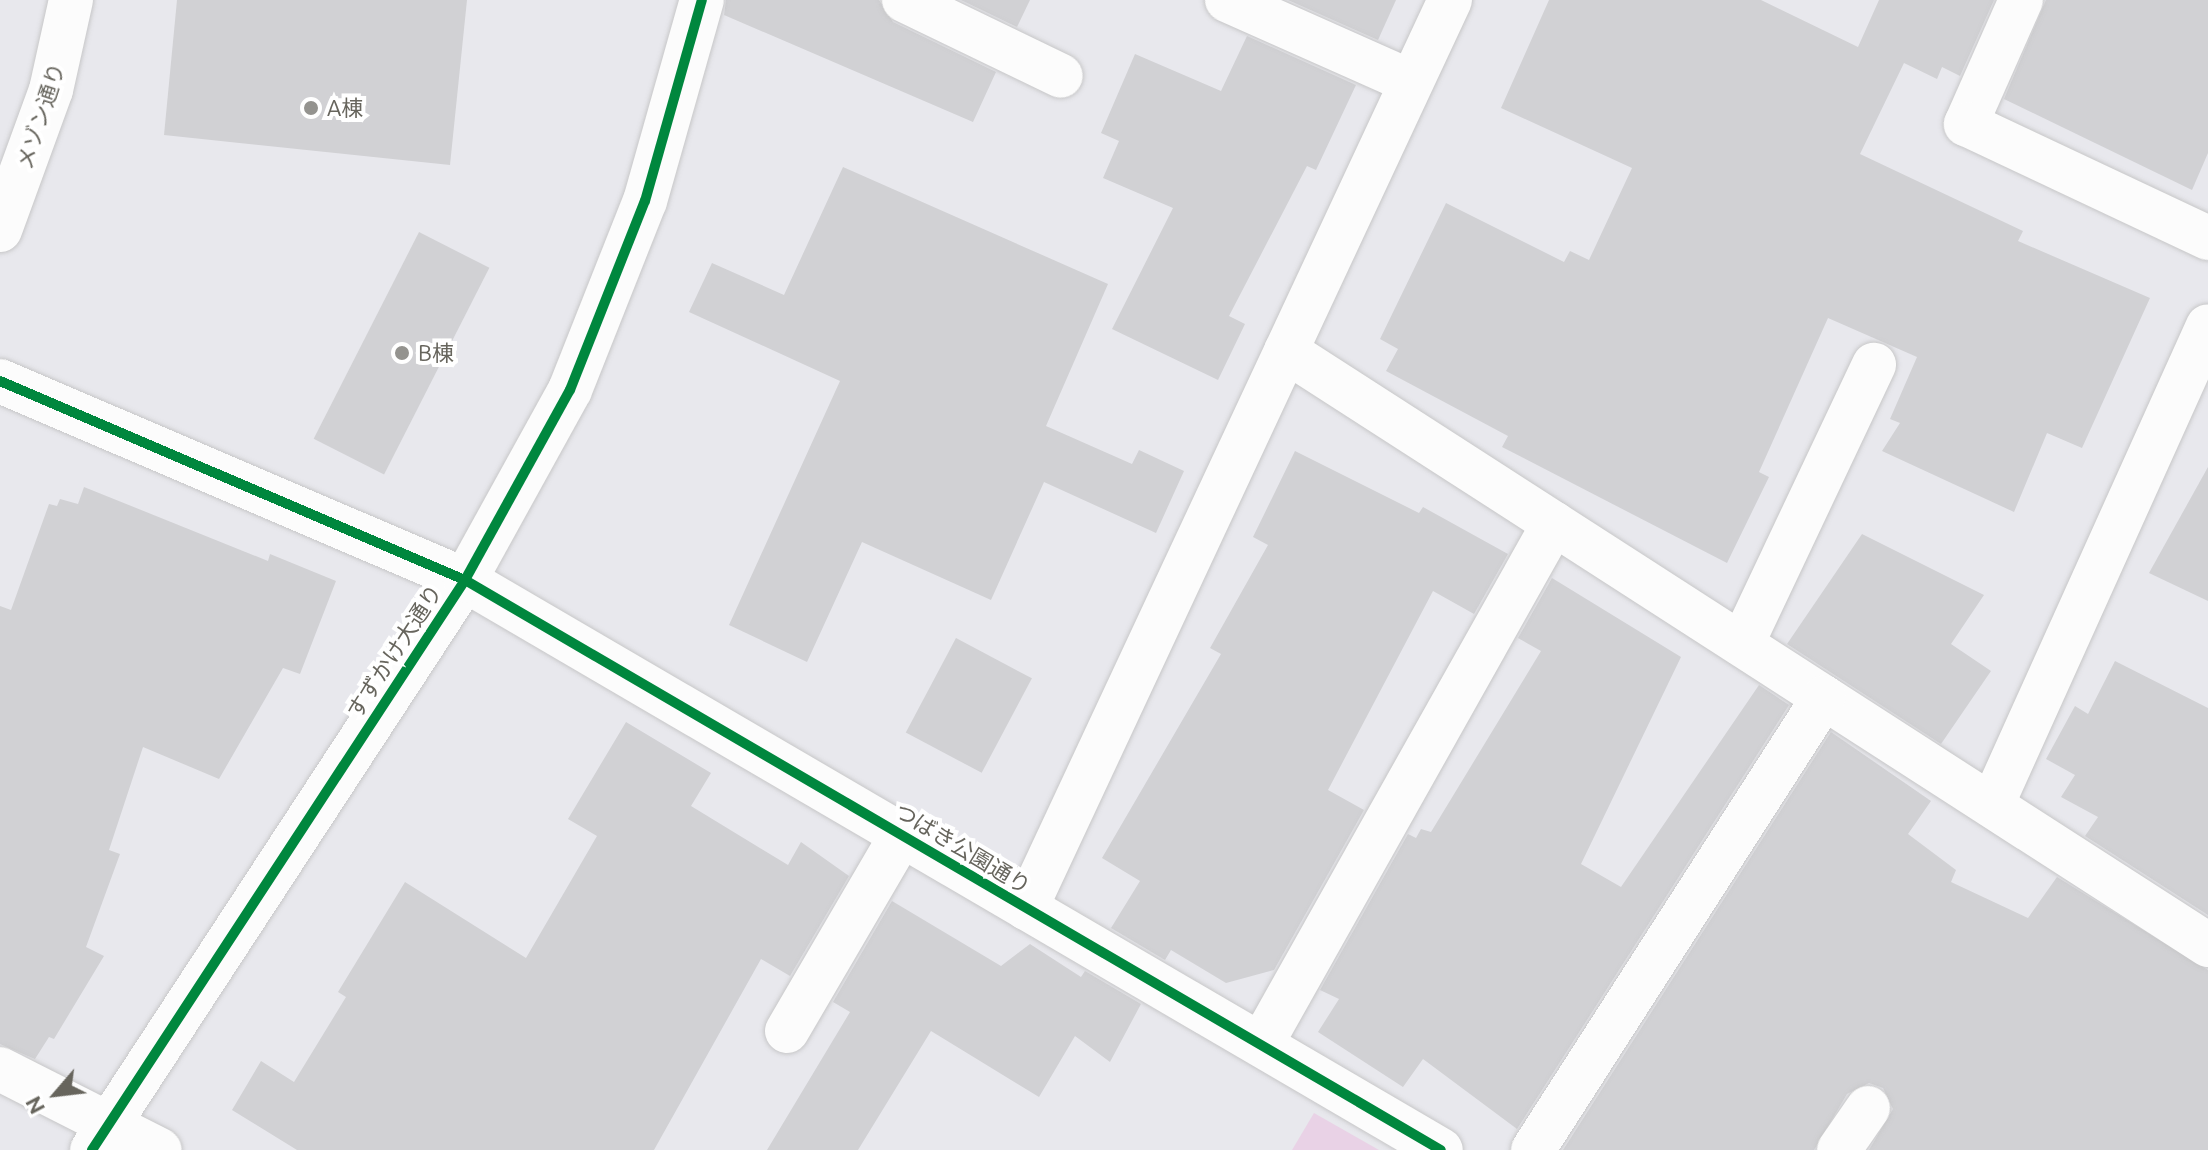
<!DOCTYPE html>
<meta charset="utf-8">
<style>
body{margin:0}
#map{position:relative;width:2208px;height:1150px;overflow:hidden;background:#e8e8ed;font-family:Ubuntu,"Noto Sans JP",sans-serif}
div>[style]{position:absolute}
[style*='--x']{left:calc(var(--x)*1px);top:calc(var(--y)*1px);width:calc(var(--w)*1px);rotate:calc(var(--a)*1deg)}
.green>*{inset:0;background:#e9d2e6}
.building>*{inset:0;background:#d1d1d4;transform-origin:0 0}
.roads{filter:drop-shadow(0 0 2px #c7c7c8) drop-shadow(0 0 2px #c7c7c8)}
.minor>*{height:44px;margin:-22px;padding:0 22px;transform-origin:22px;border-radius:22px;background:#fcfcfc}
.cycleway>*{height:10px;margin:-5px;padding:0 5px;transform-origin:5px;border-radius:5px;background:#00873e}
.dots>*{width:22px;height:22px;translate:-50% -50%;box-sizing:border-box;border:4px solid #fff;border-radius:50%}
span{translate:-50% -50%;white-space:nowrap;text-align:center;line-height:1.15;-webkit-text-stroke:8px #fff;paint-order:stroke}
.poi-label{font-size:22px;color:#67655d}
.left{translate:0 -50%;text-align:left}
.street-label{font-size:22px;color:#67655d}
.north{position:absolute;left:16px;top:1054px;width:80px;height:80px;-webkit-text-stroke:6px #fff;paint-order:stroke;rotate:242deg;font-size:22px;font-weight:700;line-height:32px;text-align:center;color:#67655d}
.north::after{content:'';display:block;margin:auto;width:28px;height:36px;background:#67655d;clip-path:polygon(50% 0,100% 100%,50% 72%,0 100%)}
</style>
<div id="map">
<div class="green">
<div style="clip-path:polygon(1314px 1113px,1379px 1150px,1292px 1150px)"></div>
</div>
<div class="building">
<div style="clip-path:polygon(177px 0,467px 0,450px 165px,164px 135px)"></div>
<div style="clip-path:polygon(726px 0,879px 0,893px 22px,996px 72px,973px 122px,724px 15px)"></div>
<div style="clip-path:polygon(961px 0,1030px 0,1017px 27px)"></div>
<div style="clip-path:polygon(1288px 0,1396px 0,1378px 40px)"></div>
<div style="clip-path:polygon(1549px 0,1761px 0,1858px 47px,1879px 0,1994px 0,1960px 76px,1942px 67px,1937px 79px,1904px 63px,1860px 154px,2023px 231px,2018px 241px,2150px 298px,2082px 448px,2047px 433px,2014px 512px,1882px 451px,1900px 423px,1890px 419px,1917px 357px,1828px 318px,1759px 472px,1769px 477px,1727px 563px,1502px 447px,1508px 436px,1386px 371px,1398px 349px,1380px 339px,1446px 203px,1564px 262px,1570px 251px,1589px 260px,1632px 168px,1501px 108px)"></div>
<div style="clip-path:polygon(2046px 0,2208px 0,2208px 153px,2192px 190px,2004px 99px)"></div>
<div style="clip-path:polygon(1247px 36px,1356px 85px,1316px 170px,1307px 166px,1229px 316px,1245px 324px,1218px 380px,1112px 329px,1173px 208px,1103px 178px,1119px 141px,1101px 133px,1135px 54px,1221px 91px)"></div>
<div style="clip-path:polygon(843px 167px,1108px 284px,1046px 426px,1132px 464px,1139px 450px,1184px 471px,1156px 533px,1044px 482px,991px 600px,862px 542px,807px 662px,729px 625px,840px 381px,689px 312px,712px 263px,784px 295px)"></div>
<div style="left:419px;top:232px;width:79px;height:232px;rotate:27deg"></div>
<div style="clip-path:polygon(1295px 451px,1419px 513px,1423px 507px,1508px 554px,1474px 614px,1433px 591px,1328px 790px,1364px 810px,1274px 970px,1226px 983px,1171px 950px,1165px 960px,1111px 928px,1140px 881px,1102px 858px,1221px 654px,1210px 648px,1268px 545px,1253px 537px)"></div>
<div style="clip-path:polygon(2208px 467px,2208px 601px,2149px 573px)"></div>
<div style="clip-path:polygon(84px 487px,268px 561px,270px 554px,336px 581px,300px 674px,283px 668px,219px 779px,143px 747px,109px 850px,120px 854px,86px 947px,104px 956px,54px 1039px,49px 1037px,35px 1059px,0 1044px,0 606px,11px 610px,49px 504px,57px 506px,60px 499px,78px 504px)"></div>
<div style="clip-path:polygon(1862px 534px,1984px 595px,1951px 644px,1991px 671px,1941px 744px,1787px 644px)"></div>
<div style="clip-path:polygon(1552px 578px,1681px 657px,1581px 864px,1621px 887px,1759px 685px,1789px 705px,1517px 1129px,1423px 1059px,1403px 1087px,1318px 1032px,1339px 999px,1320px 990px,1408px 834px,1416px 838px,1421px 829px,1431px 832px,1541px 651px,1518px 638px)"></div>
<div style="left:956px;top:638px;width:86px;height:107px;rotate:28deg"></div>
<div style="clip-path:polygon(2115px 661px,2208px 708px,2208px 915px,2085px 836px,2098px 817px,2061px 797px,2075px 775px,2046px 759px,2075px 706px,2088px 714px)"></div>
<div style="clip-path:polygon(626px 722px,711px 773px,691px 806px,788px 865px,801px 842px,849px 876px,790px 976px,761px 959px,654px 1150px,297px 1150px,232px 1110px,261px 1061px,294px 1082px,346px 997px,338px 992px,405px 882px,526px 958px,597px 836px,568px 819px)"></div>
<div style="clip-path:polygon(1831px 732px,1931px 801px,1908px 834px,1956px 870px,1951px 882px,2028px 918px,2057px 877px,2208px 970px,2208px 1150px,1869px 1150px,1893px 1109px,1883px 1088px,1869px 1083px,1847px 1094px,1814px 1150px,1563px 1150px)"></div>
<div style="clip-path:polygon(892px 901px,1001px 966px,1030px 944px,1081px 977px,1085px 971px,1141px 1004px,1110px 1062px,1075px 1036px,1039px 1097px,931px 1031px,858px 1150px,767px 1150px,850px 1012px,833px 1002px)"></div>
</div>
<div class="roads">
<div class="minor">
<div style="--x:904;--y:0;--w:174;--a:25.8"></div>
<div style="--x:1227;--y:0;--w:201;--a:24"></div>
<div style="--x:2021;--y:0;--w:136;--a:113.9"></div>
<div style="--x:1966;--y:124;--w:268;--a:25.2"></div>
<div style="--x:0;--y:230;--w:149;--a:-70"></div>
<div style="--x:51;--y:90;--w:92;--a:-77.5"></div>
<div style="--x:1286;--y:351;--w:1097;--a:32.79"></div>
<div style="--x:0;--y:381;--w:506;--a:23.17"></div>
<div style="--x:465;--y:580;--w:1130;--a:30.29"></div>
<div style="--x:1742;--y:644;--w:309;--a:-64.7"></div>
<div style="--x:1992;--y:805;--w:525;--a:-65.73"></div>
<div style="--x:1026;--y:908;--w:1002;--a:-64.97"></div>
<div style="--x:787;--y:1031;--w:228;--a:-59.7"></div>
<div style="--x:1262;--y:1043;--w:596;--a:-60.68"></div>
<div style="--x:0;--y:1069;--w:179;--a:26.9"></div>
<div style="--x:92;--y:1150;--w:681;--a:-56.8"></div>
<div style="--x:465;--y:580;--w:217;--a:-61.1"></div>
<div style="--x:570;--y:390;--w:203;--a:-68.4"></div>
<div style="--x:645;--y:201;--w:209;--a:-74.2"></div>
<div style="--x:1533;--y:1150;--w:538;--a:-57.28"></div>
<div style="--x:1839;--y:1150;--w:51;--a:-55.4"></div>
</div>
</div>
<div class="cycleway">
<div style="--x:0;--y:381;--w:506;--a:23.17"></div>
<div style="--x:465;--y:580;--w:1130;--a:30.29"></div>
<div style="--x:92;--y:1150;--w:681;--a:-56.8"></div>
<div style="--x:465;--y:580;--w:217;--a:-61.1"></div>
<div style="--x:570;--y:390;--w:203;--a:-68.4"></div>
<div style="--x:645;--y:201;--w:209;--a:-74.2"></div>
</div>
<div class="dots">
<div style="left:311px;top:108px;background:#94938f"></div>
<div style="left:402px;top:353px;background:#94938f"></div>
</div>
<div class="poi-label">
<span class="left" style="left:327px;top:108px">A棟</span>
<span class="left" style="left:418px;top:353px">B棟</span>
</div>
<div class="street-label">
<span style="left:40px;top:116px;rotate:-72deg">メゾン通り</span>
<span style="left:394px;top:651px;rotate:-57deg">すずかけ大通り</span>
<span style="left:963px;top:848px;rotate:31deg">つばき公園通り</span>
</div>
<div class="north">N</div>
</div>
